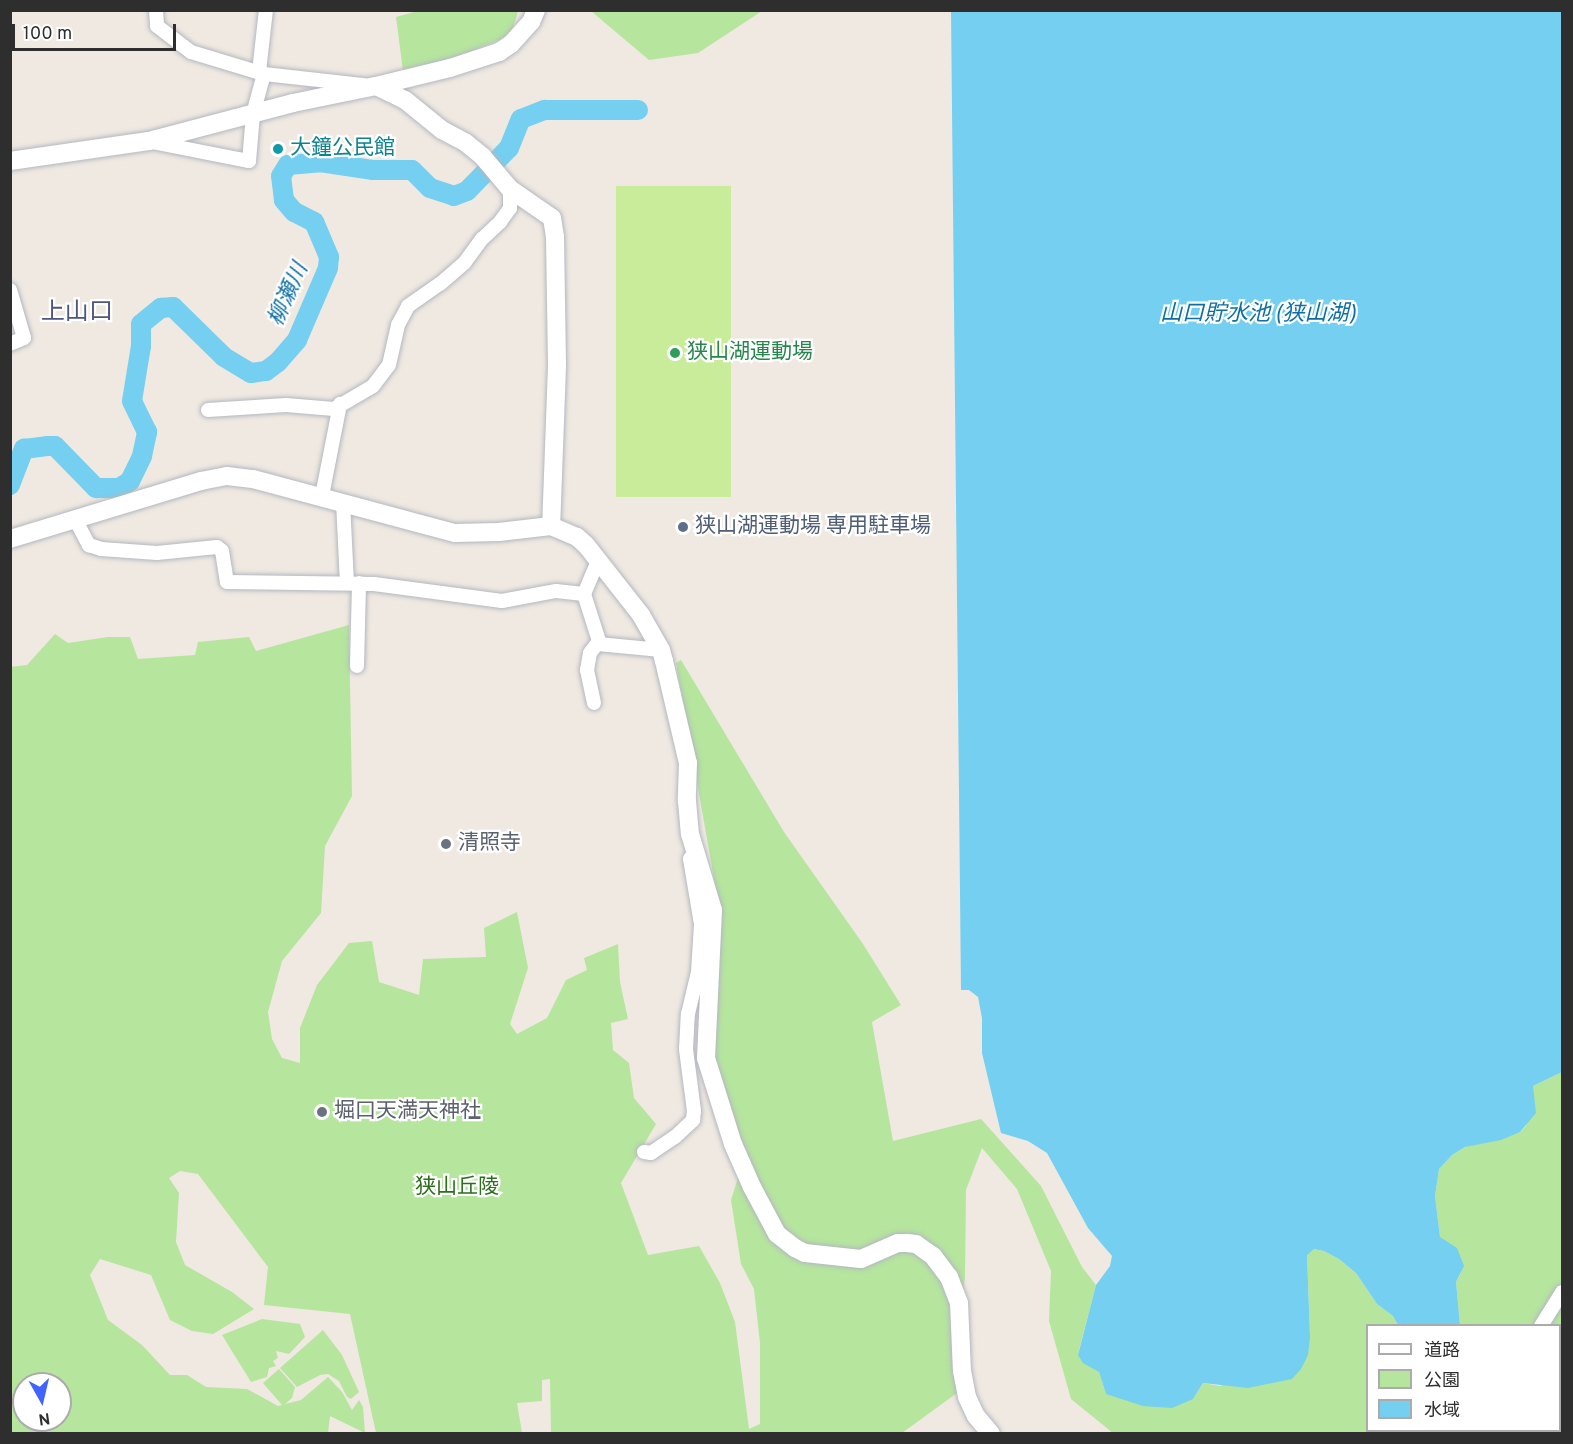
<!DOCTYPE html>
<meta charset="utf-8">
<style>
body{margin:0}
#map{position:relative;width:1573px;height:1444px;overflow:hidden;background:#efe9e1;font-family:Overpass,"Noto Sans JP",sans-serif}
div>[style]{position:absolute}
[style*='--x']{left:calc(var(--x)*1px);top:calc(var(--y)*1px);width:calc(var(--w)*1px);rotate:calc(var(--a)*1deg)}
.green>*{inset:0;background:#b6e59e}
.pitch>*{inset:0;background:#c9ec9a;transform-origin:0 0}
.water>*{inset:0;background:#75cff0}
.river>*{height:20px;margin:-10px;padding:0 10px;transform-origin:10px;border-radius:10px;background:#75cff0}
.roads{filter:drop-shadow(0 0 2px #b4b7c1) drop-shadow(0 0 2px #b4b7c1)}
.street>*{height:14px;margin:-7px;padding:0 7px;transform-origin:7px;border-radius:7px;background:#fff}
.secondary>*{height:18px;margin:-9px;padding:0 9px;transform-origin:9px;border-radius:9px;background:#fff}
.dots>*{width:16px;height:16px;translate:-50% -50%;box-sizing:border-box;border:3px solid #fff;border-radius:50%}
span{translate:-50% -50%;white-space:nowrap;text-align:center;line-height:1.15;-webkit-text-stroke:4.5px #fff;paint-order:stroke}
.culture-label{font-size:21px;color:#0d838f}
.left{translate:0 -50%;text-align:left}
.leisure-label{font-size:21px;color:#27864d}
.service-label{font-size:21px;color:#4e5e75}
.worship-label{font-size:21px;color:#5b616d}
.park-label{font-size:21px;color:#2c6e1b}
.water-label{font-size:22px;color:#0d6fa3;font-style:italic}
.quarter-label{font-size:24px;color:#4d5680}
.frame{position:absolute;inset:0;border:12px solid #2e2e2e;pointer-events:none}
.legend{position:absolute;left:1366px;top:1324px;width:195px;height:108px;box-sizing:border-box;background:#fff;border:2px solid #ababab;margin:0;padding:8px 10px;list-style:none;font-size:18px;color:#2e2e2e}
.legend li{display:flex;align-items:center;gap:12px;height:30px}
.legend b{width:30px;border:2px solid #ababab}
.north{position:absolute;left:12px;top:1372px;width:60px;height:60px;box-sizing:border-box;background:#fff;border:2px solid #ababab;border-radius:50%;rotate:172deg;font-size:16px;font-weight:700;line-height:24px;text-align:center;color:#2e2e2e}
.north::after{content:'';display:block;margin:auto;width:21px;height:27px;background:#4264fb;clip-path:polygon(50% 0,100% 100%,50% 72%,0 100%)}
.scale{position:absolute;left:12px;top:24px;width:164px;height:27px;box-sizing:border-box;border:3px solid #2e2e2e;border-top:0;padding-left:8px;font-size:18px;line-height:21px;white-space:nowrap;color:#2e2e2e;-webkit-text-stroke:4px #fff;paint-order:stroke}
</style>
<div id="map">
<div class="green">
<div style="clip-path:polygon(418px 11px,518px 11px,511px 35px,454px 58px,403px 71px,396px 17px)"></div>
<div style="clip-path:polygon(591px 11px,762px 11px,698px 53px,649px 60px)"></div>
<div style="clip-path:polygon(evenodd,349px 625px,352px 796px,325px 846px,321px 913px,282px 961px,268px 1012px,272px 1039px,282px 1058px,300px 1063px,300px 1028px,317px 985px,349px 943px,372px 941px,379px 982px,419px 995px,423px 959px,486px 957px,484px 928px,517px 912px,528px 968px,510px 1024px,517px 1034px,547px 1018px,566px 980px,587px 970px,584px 958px,618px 944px,620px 982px,628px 1019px,611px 1023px,613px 1050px,629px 1063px,634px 1098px,656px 1124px,621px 1183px,648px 1255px,699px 1246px,720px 1283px,735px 1322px,749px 1429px,760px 1424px,760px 1343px,754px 1289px,741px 1264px,731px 1200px,738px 1178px,718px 1105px,709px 1040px,722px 924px,676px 663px,681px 660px,784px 832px,863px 944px,901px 1005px,872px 1022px,893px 1141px,981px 1119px,1041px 1186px,1082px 1267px,1096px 1285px,1078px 1354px,1099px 1372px,1106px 1394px,1193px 1399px,1203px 1383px,1220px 1386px,1310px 1337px,1307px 1254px,1314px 1249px,1324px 1251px,1339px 1259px,1356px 1273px,1377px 1304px,1393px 1316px,1398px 1325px,1368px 1326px,1368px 1430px,1501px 1431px,1499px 1434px,1113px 1433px,1071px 1399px,1049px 1321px,1051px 1271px,1017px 1189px,982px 1148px,966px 1190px,965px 1278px,955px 1346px,957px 1393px,902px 1433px,551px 1433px,550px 1379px,542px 1380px,542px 1401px,517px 1403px,522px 1433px,376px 1433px,350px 1314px,264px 1305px,268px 1267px,198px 1174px,180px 1171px,169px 1178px,179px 1193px,176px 1242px,185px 1265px,232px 1292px,254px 1309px,213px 1334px,192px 1331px,170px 1320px,151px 1275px,100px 1259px,90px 1275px,108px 1320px,142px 1345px,170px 1375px,187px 1375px,206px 1387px,247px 1389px,278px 1406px,282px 1405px,263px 1383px,279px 1369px,295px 1387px,292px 1398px,285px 1404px,301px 1400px,328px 1377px,342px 1392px,352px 1410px,359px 1400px,363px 1407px,365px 1433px,330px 1416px,328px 1433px,11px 1433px,10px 667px,27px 665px,55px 634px,68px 643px,108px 637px,130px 637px,138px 659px,195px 655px,198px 642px,249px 637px,256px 651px,349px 625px,24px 1384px,60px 1384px,60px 1420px,24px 1420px,24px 1384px)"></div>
<div style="clip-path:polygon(1562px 1072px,1562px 1342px,1560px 1341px,1560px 1326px,1460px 1325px,1456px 1282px,1461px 1273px,1450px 1245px,1440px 1237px,1435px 1196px,1439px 1169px,1452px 1155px,1465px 1147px,1520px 1132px,1526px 1126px,1533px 1086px)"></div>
<div style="clip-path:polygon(262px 1319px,300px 1324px,305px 1337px,289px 1354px,276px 1351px,278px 1358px,273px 1361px,276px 1366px,269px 1368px,267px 1377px,251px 1382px,222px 1335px)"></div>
<div style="clip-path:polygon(323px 1330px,342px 1355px,359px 1392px,351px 1399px,347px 1397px,339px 1381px,328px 1374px,320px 1375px,297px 1387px,280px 1368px)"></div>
</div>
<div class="pitch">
<div style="left:731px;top:186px;width:311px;height:115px;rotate:90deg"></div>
</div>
<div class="water">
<div style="clip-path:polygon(951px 11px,1562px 11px,1562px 1072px,1533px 1086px,1536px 1113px,1520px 1132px,1501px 1140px,1465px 1147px,1452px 1155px,1439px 1169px,1435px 1196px,1440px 1237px,1457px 1248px,1464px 1266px,1456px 1282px,1460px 1325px,1398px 1325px,1393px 1316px,1377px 1304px,1356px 1273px,1339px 1259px,1324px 1251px,1314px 1249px,1307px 1255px,1310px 1337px,1308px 1355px,1301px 1369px,1292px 1379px,1248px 1388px,1203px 1383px,1193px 1399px,1172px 1408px,1143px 1406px,1106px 1394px,1099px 1372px,1083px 1363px,1078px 1355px,1096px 1285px,1110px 1266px,1112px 1256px,1088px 1228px,1047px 1153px,1028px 1141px,1001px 1133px,982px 1053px,982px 1018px,978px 997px,969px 990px,961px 990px)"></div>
</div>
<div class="river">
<div style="--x:10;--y:485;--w:39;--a:-69"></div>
<div style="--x:24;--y:449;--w:23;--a:-7"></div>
<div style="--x:47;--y:446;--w:8;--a:0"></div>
<div style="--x:55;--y:446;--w:59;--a:45.7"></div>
<div style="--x:96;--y:488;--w:23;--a:0"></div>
<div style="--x:119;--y:488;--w:13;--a:-32"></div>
<div style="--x:130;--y:481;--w:28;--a:-64"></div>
<div style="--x:142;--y:456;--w:25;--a:-78"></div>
<div style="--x:147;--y:432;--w:34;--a:-116"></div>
<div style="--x:132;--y:401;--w:56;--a:-80.7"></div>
<div style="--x:141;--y:346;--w:22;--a:-90"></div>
<div style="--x:141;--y:324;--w:26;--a:-39"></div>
<div style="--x:161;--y:308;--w:12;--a:-5"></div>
<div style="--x:173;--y:307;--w:71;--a:44.4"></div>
<div style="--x:224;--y:357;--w:31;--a:31"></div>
<div style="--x:251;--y:373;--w:15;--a:-8"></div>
<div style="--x:266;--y:371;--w:15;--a:-37"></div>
<div style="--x:278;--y:362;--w:29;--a:-49"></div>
<div style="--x:297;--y:340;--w:78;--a:-66.7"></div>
<div style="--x:328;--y:268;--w:11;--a:-85"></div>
<div style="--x:329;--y:257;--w:38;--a:-113"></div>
<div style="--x:314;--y:222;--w:22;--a:-153"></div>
<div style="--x:294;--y:212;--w:16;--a:-130"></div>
<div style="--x:284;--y:200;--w:24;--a:-97"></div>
<div style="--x:281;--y:176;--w:13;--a:-58"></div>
<div style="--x:288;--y:165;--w:32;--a:-5"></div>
<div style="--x:320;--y:162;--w:54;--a:8.6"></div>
<div style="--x:373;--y:170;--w:39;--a:0"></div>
<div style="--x:412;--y:170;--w:25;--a:45"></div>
<div style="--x:430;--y:188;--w:25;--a:18"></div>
<div style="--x:454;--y:196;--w:14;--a:-21"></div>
<div style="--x:467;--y:191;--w:60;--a:-45.7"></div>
<div style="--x:509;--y:148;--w:31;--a:-68"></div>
<div style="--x:521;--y:119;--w:26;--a:-21"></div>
<div style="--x:545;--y:110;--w:93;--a:0"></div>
</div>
<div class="roads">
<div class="street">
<div style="--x:156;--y:10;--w:16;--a:86"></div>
<div style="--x:157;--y:26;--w:43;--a:37.4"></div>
<div style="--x:191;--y:52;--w:76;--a:16.8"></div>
<div style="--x:264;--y:74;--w:101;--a:6.3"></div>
<div style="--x:259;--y:72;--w:62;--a:-83.6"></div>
<div style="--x:152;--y:142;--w:99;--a:11.1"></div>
<div style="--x:249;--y:161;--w:47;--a:-85.1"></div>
<div style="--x:253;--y:114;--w:41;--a:-74.6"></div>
<div style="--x:10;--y:290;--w:50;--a:73.7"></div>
<div style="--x:24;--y:338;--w:15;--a:157"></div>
<div style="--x:208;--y:410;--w:78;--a:-3.7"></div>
<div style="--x:286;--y:405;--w:48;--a:4.8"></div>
<div style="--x:334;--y:409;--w:45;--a:-30.5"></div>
<div style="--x:373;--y:386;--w:26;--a:-53"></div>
<div style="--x:389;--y:365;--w:41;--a:-77.3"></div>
<div style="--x:398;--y:325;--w:21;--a:-62"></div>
<div style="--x:408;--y:306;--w:39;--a:-35"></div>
<div style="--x:440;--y:284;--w:33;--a:-41"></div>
<div style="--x:465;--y:262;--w:29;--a:-54"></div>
<div style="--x:482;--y:239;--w:25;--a:-43"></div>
<div style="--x:500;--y:222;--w:17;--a:-54"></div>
<div style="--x:510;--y:208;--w:19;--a:-90"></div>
<div style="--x:322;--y:496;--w:94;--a:-78.9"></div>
<div style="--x:343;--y:502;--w:81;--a:87.2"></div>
<div style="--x:75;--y:519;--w:30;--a:62"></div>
<div style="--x:89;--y:545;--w:13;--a:18"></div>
<div style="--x:101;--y:549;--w:56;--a:4.1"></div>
<div style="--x:157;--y:553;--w:60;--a:-5.7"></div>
<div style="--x:217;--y:547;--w:6;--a:39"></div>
<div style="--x:222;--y:551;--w:31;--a:81"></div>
<div style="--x:227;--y:582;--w:147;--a:0.8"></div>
<div style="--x:374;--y:584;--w:129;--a:7.6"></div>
<div style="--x:502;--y:601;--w:55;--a:-10.5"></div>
<div style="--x:556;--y:591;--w:28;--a:6"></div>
<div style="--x:598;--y:644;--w:63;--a:5.4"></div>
<div style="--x:357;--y:666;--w:83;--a:-88.6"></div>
<div style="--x:594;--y:703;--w:34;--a:-102"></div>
<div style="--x:587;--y:670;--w:17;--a:-80"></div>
<div style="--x:590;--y:653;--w:15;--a:-53"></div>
<div style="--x:599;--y:641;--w:49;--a:-107.7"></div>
<div style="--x:584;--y:594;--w:38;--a:-67"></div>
<div style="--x:644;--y:1152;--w:7;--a:8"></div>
<div style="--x:651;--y:1153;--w:29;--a:-34"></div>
<div style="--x:675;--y:1137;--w:25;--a:-43"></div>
<div style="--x:693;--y:1120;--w:9;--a:-84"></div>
<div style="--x:694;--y:1111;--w:63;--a:-97.4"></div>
<div style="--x:686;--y:1049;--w:35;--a:-87"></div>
<div style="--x:688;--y:1014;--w:43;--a:-76.6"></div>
<div style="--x:698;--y:972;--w:48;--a:-86.4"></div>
<div style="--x:701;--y:924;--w:66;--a:-99.6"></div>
<div style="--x:690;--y:859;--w:4;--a:-56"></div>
<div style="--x:1541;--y:1326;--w:40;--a:-58"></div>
<div style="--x:1505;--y:1434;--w:4;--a:-76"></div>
</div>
<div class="secondary">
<div style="--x:376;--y:86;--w:32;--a:26"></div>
<div style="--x:405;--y:100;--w:48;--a:39"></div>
<div style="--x:442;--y:130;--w:27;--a:28"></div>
<div style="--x:466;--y:143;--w:22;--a:39"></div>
<div style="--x:483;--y:157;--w:42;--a:49.8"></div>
<div style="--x:510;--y:189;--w:51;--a:34.6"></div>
<div style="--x:552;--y:218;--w:19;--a:81"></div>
<div style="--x:555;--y:237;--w:129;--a:89.1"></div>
<div style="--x:557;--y:366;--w:160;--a:92.1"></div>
<div style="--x:10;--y:161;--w:140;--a:-8.2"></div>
<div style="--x:149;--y:141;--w:149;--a:-14.8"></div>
<div style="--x:293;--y:103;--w:85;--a:-11.6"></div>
<div style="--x:376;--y:86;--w:76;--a:-13.7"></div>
<div style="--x:450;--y:68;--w:52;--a:-18.1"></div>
<div style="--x:499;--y:52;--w:14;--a:-34"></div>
<div style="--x:511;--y:44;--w:30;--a:-48"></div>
<div style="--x:531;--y:22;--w:13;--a:-67"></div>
<div style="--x:10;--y:539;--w:200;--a:-16.9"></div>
<div style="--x:201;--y:481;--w:26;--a:-11"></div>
<div style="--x:227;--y:476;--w:26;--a:7"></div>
<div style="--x:253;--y:479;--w:209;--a:15"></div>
<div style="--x:455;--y:533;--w:44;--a:-1.3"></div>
<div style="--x:499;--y:532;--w:52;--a:-6.6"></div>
<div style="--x:551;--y:526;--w:28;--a:23"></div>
<div style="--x:577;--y:537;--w:12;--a:42"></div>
<div style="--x:586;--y:545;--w:89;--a:51.8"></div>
<div style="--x:641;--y:615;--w:40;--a:60.3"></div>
<div style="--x:661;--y:650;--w:11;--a:75"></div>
<div style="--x:664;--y:661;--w:105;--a:76.8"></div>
<div style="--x:688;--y:763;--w:38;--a:92"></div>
<div style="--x:687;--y:801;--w:33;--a:85"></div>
<div style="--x:690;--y:834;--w:79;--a:73.2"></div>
<div style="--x:713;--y:910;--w:148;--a:92.7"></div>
<div style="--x:706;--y:1058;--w:90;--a:72.6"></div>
<div style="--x:733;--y:1144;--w:47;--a:66.2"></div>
<div style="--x:752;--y:1187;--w:53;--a:62"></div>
<div style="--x:777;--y:1234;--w:23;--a:38"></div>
<div style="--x:795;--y:1248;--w:11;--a:27"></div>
<div style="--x:805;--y:1253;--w:56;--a:6.1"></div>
<div style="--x:861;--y:1259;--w:40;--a:-23.4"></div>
<div style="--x:898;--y:1243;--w:9;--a:0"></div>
<div style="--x:907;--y:1243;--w:9;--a:6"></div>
<div style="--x:916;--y:1244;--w:21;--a:35"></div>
<div style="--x:933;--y:1256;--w:26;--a:53"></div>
<div style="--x:949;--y:1277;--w:28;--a:69"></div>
<div style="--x:959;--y:1303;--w:68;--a:87.5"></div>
<div style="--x:962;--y:1371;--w:26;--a:79"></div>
<div style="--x:967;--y:1397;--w:21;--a:65"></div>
<div style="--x:976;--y:1416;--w:23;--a:50"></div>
</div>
</div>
<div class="dots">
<div style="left:278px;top:149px;background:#0f9aa8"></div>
<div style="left:675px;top:353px;background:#2e9e5b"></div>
<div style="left:683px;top:527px;background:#5c6f8a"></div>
<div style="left:446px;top:844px;background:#6b7280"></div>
<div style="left:322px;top:1112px;background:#6b7280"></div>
</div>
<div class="culture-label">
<span class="left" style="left:290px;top:149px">大鐘公民館</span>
</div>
<div class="leisure-label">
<span class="left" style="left:687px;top:353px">狭山湖運動場</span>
</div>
<div class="service-label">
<span class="left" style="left:695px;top:527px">狭山湖運動場 専用駐車場</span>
</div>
<div class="worship-label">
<span class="left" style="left:458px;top:844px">清照寺</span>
<span class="left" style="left:334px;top:1112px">堀口天満天神社</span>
</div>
<div class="park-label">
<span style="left:457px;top:1188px">狭山丘陵</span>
</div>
<div class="water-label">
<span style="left:289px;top:295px;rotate:-66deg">柳瀬川</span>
<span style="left:1258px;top:315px">山口貯水池 (狭山湖)</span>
</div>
<div class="quarter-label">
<span style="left:77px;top:314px">上山口</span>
</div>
<div class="frame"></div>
<ul class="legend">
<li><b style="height:8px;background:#fff"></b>道路</li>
<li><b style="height:16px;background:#b6e59e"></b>公園</li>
<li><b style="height:16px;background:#75cff0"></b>水域</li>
</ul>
<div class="north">N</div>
<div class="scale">100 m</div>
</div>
